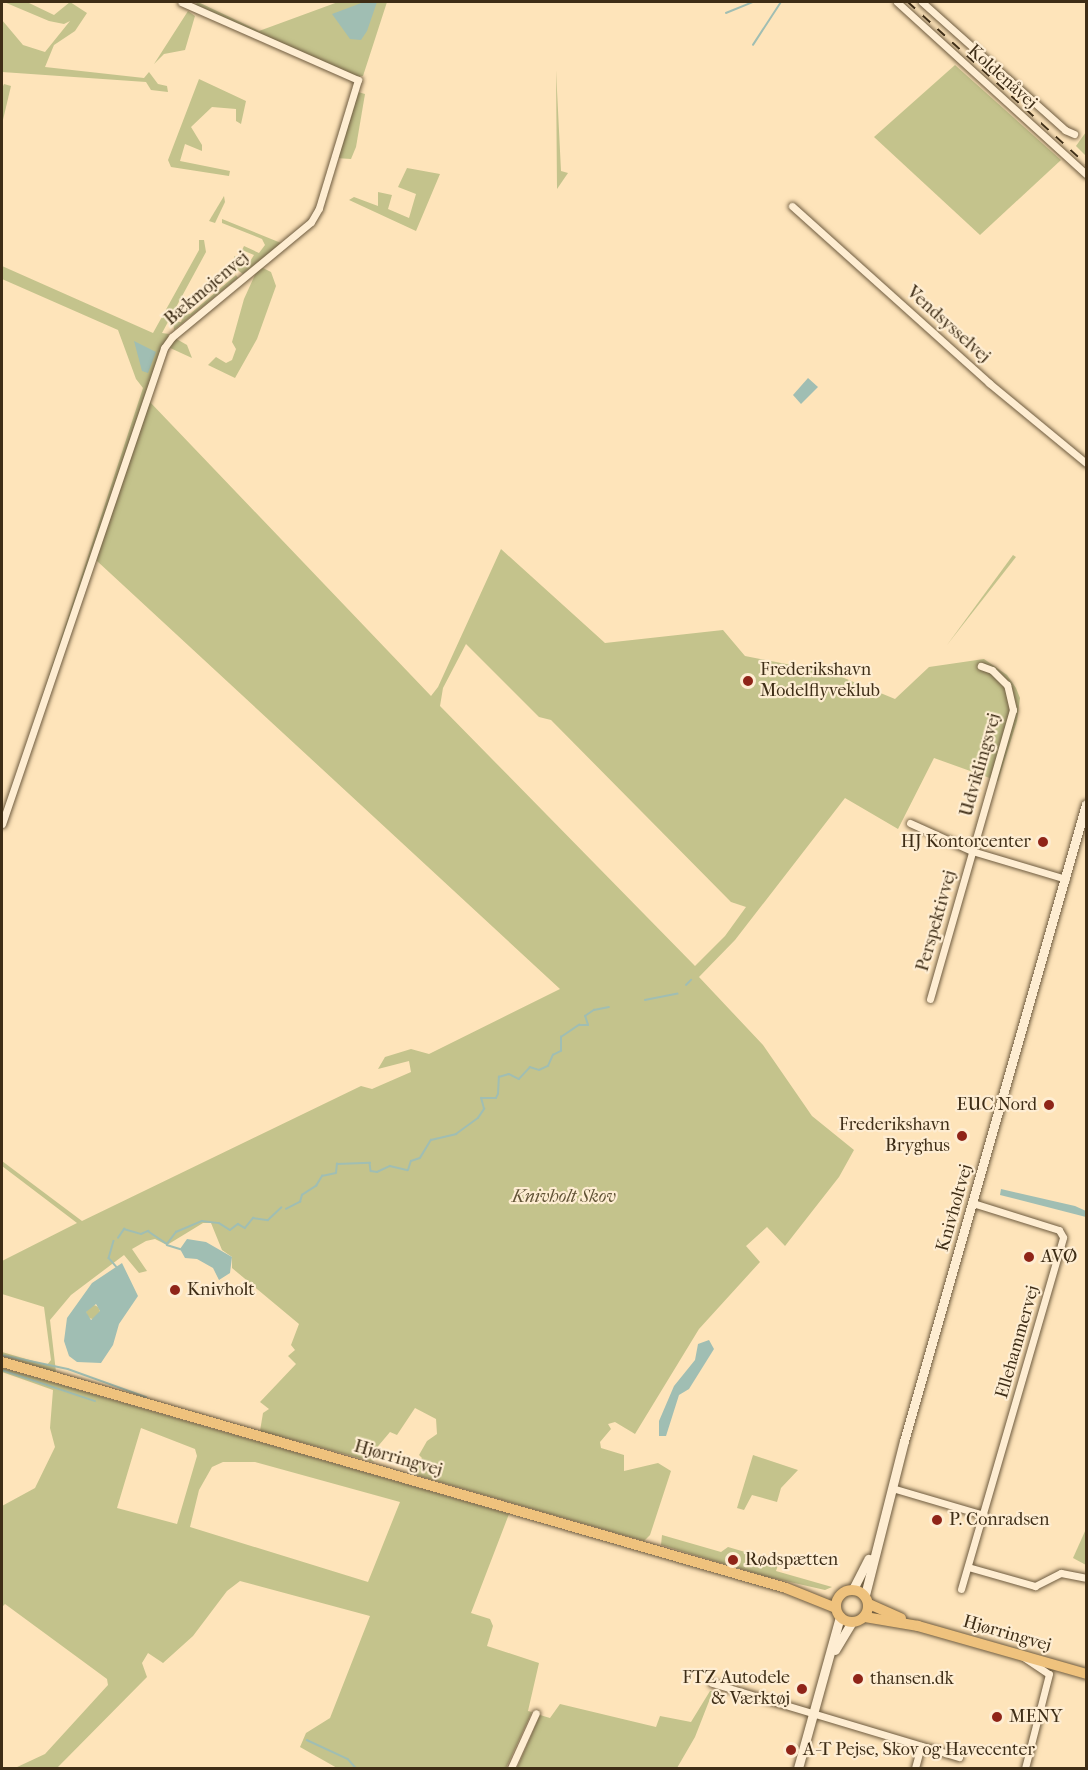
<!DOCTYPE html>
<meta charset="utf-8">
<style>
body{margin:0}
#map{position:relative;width:1088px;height:1770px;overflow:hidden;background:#fee4ba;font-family:"IM FELL French Canon",serif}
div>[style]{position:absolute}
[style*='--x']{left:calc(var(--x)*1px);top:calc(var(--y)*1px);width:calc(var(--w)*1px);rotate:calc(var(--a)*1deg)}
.green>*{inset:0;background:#c4c38c}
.round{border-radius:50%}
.water>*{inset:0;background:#a0beb3}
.stream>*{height:1.5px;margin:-0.75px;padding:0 0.75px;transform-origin:0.75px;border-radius:0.75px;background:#a0beb3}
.roads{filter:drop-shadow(0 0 2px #6e5b3f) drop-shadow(0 0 2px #6e5b3f)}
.street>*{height:7px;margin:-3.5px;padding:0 3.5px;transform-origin:3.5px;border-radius:3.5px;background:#feedd2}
.secondary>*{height:9px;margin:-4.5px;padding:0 4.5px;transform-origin:4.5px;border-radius:4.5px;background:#feedd2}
.primary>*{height:10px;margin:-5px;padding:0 5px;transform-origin:5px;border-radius:5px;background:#efc27d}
.primary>.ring{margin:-5px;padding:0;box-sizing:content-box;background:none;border:10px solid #efc27d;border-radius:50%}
.rail>*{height:1.5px;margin-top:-0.75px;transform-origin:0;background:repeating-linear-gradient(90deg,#3e2d16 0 10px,transparent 0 20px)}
.dots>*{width:16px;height:16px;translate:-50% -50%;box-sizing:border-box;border:3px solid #feedd2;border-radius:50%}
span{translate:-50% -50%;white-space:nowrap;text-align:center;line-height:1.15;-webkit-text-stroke:4.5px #feedd2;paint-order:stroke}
.street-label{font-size:18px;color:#3e2d16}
.poi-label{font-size:18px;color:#3e2d16}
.left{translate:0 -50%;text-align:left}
.right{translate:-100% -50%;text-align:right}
.park-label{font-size:18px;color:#605234;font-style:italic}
.frame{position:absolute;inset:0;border:3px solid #3e2d16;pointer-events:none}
</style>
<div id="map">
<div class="green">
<div style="clip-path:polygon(4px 2px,27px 2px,54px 15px,70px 2px,87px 13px,75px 31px,54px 45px,45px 67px,144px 78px,149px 72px,158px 84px,167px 86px,168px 92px,151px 90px,146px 82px,2px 72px,2px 20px,23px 45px,45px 52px,70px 21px,64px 24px,49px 21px)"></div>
<div style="clip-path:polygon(198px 2px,259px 31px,338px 2px,387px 2px,363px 76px,356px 77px,195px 5px)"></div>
<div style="clip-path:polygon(188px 11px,195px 16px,185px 50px,164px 54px,154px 64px)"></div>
<div style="clip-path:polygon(955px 65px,1061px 160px,980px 235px,874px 137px)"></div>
<div style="clip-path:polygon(556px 70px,561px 171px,568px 173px,557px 189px)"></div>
<div style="clip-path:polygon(199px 79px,246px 101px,241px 124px,236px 121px,236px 109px,212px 107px,191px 127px,202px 145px,202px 151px,185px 144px,180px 161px,230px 171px,229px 176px,171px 167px,168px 160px)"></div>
<div style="clip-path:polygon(4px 84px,11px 86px,2px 124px,2px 88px)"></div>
<div style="clip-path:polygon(358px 92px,365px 94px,356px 147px,351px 159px,336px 158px)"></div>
<div style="clip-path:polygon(1086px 132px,1086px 156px,1076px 146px)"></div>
<div style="clip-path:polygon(407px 168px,440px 174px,416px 231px,349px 200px,354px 197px,378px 206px,378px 192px,392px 195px,388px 209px,409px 218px,416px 194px,398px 187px)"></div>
<div style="clip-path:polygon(224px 196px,225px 202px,215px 223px,209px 221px)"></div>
<div style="clip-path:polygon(222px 219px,281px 243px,243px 274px,236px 269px,234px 256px,249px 263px,254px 255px,242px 250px,244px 246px,259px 253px,265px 245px,262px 239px,222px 223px)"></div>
<div style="clip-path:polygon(199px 240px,204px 240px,206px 252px,162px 333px,169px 334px,2px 819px,143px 388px,136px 379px,118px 330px,2px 279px,2px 266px,153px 333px,199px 250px)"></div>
<div style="clip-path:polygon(259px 266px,271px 272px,276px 286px,257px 339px,235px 378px,208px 365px,216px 357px,226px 363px,232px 360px,236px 349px,232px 342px,244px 299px)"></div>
<div style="clip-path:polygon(236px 275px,238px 278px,174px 330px,173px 321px,181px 322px,184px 313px,190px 314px)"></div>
<div style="clip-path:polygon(173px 337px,187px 345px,192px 358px,168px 347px)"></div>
<div style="clip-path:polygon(evenodd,149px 401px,431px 696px,438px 687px,501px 549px,605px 643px,723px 630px,745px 656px,832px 673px,895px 699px,929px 667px,984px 659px,1007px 675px,1016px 688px,1020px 698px,1017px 721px,998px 781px,934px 758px,898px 829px,845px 798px,735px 940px,699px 977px,763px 1045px,812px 1116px,854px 1150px,839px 1177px,785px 1246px,767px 1227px,746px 1246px,760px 1262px,699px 1329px,635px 1434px,615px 1422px,608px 1424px,611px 1429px,600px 1442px,601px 1448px,624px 1455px,624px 1471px,658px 1463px,671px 1471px,650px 1535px,644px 1541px,409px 1473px,422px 1458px,419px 1455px,427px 1441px,437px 1434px,436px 1419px,415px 1408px,397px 1435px,390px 1432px,374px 1451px,368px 1452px,374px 1462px,260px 1431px,263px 1413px,269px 1409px,260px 1402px,296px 1364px,288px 1356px,295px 1350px,291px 1345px,299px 1324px,232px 1268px,232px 1257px,222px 1250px,211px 1223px,203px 1223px,167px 1245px,155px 1239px,146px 1241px,132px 1249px,147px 1271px,139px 1273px,124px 1255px,71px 1295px,50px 1320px,56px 1372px,2px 1356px,2px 1352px,47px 1365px,51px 1360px,44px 1307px,2px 1294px,2px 1261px,77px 1223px,2px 1166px,2px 1161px,82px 1221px,361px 1086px,372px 1089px,411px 1072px,409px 1061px,378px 1069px,385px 1057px,411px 1049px,429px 1054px,560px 989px,97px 561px,96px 555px,149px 401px,466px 644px,539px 717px,551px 720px,731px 902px,746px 907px,725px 936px,695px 966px,440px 706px,443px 688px,466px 644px)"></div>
<div style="clip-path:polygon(1013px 555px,1016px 557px,947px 645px)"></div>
<div class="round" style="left:86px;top:1305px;width:14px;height:14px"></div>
<div style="clip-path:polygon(evenodd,2px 1368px,509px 1514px,471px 1613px,490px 1619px,493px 1626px,487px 1646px,539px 1663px,528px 1711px,532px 1712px,506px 1768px,337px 1768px,300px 1747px,306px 1733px,330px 1718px,370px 1616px,240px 1581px,227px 1591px,193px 1636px,163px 1663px,148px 1653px,142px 1663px,147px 1677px,57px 1768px,15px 1768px,45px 1754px,108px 1685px,107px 1679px,5px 1604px,2px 1607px,2px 1506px,35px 1488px,55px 1447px,50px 1428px,53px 1390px,2px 1372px,2px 1368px,141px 1428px,195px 1449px,197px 1456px,177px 1524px,117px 1508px,141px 1428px,2px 1368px,255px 1462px,400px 1502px,368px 1582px,190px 1527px,199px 1490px,212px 1467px,223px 1462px,255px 1462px)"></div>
<div style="clip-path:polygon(753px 1455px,798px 1470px,781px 1488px,777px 1502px,752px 1495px,744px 1510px,737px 1508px)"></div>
<div style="clip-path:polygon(1086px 1529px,1086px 1565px,1073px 1558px)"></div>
<div style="clip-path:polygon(662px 1535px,721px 1552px,728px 1547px,779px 1562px,776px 1571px,832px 1587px,825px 1590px,768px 1577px,661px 1545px)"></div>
<div style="clip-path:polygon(710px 1691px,713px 1691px,695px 1737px,677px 1768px,517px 1768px,540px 1715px,550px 1718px,560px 1704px,656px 1727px,660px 1716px,691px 1722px)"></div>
</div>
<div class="water">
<div style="clip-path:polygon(364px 2px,377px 2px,367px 31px,361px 40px,350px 39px,332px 14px)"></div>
<div style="clip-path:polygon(134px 341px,156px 352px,148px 373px,142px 371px)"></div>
<div style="clip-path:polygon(808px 378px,818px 387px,801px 404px,793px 395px)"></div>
<div style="clip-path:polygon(1001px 1189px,1075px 1206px,1086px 1211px,1086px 1217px,1000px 1195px)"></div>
<div style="clip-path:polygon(187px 1239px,206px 1242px,232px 1257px,230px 1273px,219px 1280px,213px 1268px,197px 1259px,185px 1258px,180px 1249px)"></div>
<div style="clip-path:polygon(evenodd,122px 1263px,138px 1296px,119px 1324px,113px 1345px,101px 1363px,77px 1362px,69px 1356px,64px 1341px,67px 1318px,92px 1283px,122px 1263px,96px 1304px,100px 1311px,91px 1320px,86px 1312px,96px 1304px)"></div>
<div style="clip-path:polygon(709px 1340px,714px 1349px,689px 1389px,679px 1395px,666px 1436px,659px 1436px,659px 1421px,674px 1386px,695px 1360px,698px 1344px)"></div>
</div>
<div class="stream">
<div style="--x:726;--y:13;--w:29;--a:-22"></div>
<div style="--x:753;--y:45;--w:51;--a:-56.9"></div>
<div style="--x:686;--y:985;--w:7;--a:-45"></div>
<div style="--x:645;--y:1000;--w:33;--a:-11"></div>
<div style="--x:286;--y:1209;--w:16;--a:-27"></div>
<div style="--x:300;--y:1202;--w:7;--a:-74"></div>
<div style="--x:302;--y:1195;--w:17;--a:-33"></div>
<div style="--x:316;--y:1186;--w:12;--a:-59"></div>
<div style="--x:322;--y:1176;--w:14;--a:-12"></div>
<div style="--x:336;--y:1173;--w:9;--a:-84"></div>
<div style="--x:337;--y:1164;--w:33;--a:-2"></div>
<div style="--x:370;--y:1163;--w:8;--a:83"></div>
<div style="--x:371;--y:1171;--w:6;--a:9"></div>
<div style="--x:377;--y:1172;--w:14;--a:-25"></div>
<div style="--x:390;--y:1166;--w:18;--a:13"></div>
<div style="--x:408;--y:1170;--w:9;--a:-72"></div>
<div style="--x:411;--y:1161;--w:9;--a:-18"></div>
<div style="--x:420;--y:1158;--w:21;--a:-59"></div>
<div style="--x:431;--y:1140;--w:26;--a:-13"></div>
<div style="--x:456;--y:1134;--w:27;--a:-36"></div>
<div style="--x:478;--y:1118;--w:11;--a:-56"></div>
<div style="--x:484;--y:1109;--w:11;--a:-105"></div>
<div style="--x:481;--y:1098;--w:15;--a:0"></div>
<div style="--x:496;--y:1098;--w:4;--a:-63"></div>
<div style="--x:498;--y:1094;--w:17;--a:-87"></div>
<div style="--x:499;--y:1077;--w:10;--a:-17"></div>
<div style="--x:509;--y:1074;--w:11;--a:27"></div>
<div style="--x:519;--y:1079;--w:16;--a:-47"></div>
<div style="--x:530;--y:1067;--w:9;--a:18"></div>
<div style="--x:539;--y:1070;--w:10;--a:-24"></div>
<div style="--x:548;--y:1066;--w:12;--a:-66"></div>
<div style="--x:553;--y:1055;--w:9;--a:-27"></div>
<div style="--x:561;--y:1051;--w:14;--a:-90"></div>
<div style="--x:561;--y:1037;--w:22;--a:-34"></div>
<div style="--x:579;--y:1025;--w:9;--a:0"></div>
<div style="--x:588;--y:1025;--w:9;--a:-108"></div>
<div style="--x:585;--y:1016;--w:11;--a:-34"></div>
<div style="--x:594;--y:1010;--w:15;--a:-11"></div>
<div style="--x:118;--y:1238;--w:11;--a:-56"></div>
<div style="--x:124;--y:1229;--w:18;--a:16"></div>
<div style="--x:141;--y:1234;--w:8;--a:-23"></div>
<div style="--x:148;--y:1231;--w:23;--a:34"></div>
<div style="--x:167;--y:1244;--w:15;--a:-53"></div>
<div style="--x:176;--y:1232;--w:28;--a:-23"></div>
<div style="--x:202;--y:1221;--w:17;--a:7"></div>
<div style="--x:219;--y:1223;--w:13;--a:32"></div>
<div style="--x:230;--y:1230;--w:10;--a:-37"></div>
<div style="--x:238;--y:1224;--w:8;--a:30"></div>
<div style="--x:245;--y:1228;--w:13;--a:-51"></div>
<div style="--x:253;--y:1218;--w:15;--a:8"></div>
<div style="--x:268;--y:1220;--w:18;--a:-43"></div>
<div style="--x:114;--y:1241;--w:18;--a:106"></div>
<div style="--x:109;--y:1258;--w:11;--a:49"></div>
<div style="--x:167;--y:1245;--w:14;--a:17"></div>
<div style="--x:2;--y:1355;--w:67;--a:12"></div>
<div style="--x:68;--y:1369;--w:83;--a:19.7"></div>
<div style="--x:2;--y:1370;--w:98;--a:18.4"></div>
<div style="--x:307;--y:1740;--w:45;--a:24.9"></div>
<div style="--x:348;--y:1759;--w:12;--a:48"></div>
</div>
<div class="roads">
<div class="street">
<div style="--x:897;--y:2;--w:256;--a:42.3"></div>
<div style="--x:922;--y:2;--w:192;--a:41.8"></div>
<div style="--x:1065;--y:130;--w:10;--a:24"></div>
<div style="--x:792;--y:206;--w:265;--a:41.9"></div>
<div style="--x:989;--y:383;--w:126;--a:39.5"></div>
<div style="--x:910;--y:823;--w:68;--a:24.3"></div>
<div style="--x:972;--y:851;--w:98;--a:16.6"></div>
<div style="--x:2;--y:824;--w:503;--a:-71.2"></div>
<div style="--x:164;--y:348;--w:14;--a:-54"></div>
<div style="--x:172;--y:337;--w:180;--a:-39.6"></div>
<div style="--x:311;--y:222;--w:16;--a:-60"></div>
<div style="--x:319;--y:208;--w:134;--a:-73.1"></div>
<div style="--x:358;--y:80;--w:193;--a:-156.2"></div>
<div style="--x:930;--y:999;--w:301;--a:-74"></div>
<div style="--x:1013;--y:710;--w:26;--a:-103"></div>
<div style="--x:1007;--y:685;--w:21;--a:-135"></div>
<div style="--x:992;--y:670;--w:12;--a:-160"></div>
<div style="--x:892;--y:1488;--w:96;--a:16.4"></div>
<div style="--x:968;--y:1567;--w:70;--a:15.8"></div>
<div style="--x:1035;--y:1586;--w:29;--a:-27"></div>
<div style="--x:1061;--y:1573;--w:25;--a:11"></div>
<div style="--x:961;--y:1589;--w:366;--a:-73.8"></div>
<div style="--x:1063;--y:1237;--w:8;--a:-120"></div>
<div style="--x:1059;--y:1230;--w:90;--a:-162.6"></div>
<div style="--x:1022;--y:1656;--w:32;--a:34"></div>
<div style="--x:1049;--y:1674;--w:97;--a:104.3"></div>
<div style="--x:712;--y:1683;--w:258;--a:16.7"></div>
<div style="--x:511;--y:1768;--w:60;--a:-65.6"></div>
<div style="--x:915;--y:1768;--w:23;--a:-75"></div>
</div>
<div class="secondary">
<div style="--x:853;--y:1589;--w:34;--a:-63"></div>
<div style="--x:865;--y:1595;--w:159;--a:-75.8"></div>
<div style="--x:904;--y:1441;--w:662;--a:-74.05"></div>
<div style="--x:835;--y:1650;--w:33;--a:-59"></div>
<div style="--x:798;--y:1768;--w:157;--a:-74.5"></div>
</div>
<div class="primary">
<div style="--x:2;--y:1362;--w:816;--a:16.08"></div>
<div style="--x:786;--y:1588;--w:54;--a:21.8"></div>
<div class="ring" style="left:836px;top:1590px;width:22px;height:22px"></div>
<div style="--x:869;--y:1604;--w:35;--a:24"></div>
<div style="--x:865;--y:1617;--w:54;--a:9.6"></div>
<div style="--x:918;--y:1626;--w:175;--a:15.9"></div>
</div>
</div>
<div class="rail">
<div style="--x:908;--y:2;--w:241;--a:42.3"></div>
</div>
<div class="dots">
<div style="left:748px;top:681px;background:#8f2418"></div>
<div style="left:1043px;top:842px;background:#8f2418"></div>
<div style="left:1049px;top:1105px;background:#8f2418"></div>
<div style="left:962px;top:1136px;background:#8f2418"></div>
<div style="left:1029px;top:1257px;background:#8f2418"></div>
<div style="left:175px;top:1290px;background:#8f2418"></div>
<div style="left:937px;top:1520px;background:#8f2418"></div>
<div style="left:733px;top:1560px;background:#8f2418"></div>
<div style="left:858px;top:1679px;background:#8f2418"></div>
<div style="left:802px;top:1689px;background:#8f2418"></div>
<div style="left:997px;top:1717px;background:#8f2418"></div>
<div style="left:791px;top:1750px;background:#8f2418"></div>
</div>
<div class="street-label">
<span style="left:1002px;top:77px;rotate:42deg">Koldenåvej</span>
<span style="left:207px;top:289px;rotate:-40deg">Bækmojenvej</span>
<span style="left:948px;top:325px;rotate:42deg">Vendsysselvej</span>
<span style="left:981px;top:765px;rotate:-74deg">Udviklingsvej</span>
<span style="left:937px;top:921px;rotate:-74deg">Perspektivvej</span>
<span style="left:955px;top:1208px;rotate:-74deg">Knivholtvej</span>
<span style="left:1018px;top:1342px;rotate:-74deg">Ellehammervej</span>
<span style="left:398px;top:1459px;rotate:16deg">Hjørringvej</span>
<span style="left:1007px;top:1634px;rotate:16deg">Hjørringvej</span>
</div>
<div class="poi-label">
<span class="left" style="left:760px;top:681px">Frederikshavn<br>Modelflyveklub</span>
<span class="right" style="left:1031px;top:842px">HJ Kontorcenter</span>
<span class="right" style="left:1037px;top:1105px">EUC Nord</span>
<span class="right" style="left:950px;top:1136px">Frederikshavn<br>Bryghus</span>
<span class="left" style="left:1041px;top:1257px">AVØ</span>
<span class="left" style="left:187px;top:1290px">Knivholt</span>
<span class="left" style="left:949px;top:1520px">P. Conradsen</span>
<span class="left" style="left:745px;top:1560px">Rødspætten</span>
<span class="right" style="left:790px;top:1689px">FTZ Autodele<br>&amp; Værktøj</span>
<span class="left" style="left:870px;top:1679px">thansen.dk</span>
<span class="left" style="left:1009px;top:1717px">MENY</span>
<span class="left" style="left:803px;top:1750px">A-T Pejse, Skov og Havecenter</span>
</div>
<div class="park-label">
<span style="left:564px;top:1197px">Knivholt Skov</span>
</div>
<div class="frame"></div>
</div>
